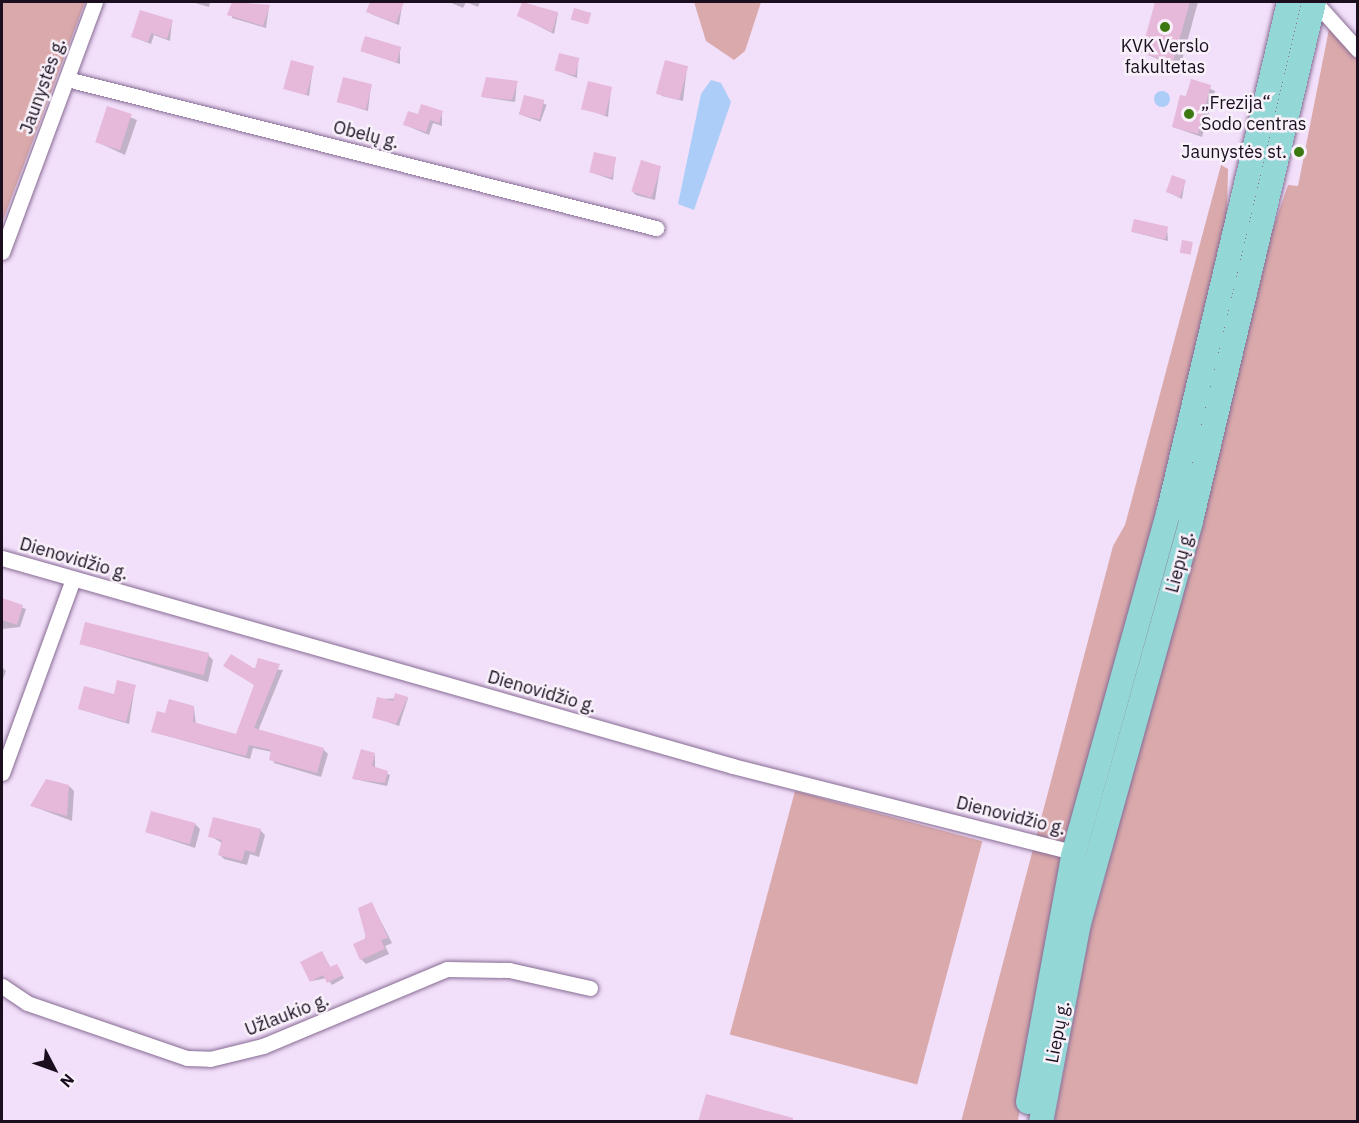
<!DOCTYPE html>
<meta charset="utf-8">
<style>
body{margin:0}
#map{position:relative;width:1359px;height:1123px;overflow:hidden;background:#f2dffa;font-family:"IBM Plex Sans",sans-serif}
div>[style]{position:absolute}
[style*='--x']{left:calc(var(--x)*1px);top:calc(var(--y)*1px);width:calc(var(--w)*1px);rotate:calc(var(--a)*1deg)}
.green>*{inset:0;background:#daa9ab;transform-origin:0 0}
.water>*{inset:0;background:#adcdf9}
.round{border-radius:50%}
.shadow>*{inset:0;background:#0003;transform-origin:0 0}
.building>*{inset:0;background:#e6b8da;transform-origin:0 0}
.roads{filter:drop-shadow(0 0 2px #876b93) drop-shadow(0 0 2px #876b93)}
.minor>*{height:15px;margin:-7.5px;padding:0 7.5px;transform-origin:7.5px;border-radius:7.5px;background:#fff}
.primary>*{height:24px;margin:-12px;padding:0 12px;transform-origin:12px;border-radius:12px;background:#93d7d7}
.dots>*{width:16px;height:16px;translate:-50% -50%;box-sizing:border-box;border:3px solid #f8f1fa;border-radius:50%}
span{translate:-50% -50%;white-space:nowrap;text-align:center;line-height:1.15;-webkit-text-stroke:5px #f8f1fa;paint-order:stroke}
.poi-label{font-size:18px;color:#1b0f1f}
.left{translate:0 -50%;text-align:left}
.right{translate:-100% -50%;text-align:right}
.street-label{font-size:18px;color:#1b0f1f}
.frame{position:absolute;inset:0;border:3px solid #1b0f1f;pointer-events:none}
.north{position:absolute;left:24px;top:1039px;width:60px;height:60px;-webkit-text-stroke:4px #f8f1fa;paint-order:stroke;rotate:131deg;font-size:16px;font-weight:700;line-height:24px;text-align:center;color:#1b0f1f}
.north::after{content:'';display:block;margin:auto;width:21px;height:27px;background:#1b0f1f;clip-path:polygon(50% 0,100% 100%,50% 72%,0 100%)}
</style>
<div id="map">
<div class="green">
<div style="clip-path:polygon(2px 2px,85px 2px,2px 223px)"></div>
<div style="clip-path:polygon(694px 2px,761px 2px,745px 51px,734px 60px,706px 41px)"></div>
<div style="clip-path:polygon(1329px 29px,1358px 61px,1357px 1121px,1054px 1122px,1090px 931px,1193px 556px,1263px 257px,1288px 185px,1298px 186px)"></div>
<div style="clip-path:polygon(1221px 165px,1228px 169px,1227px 210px,1232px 212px,1049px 933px,1018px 1121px,961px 1122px,1113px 546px,1125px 525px)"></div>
<div style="left:795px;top:791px;width:194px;height:252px;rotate:15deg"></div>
</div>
<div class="water">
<div style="clip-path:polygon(711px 80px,721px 83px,731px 102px,694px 210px,678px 204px,701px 94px)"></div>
<div class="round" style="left:1154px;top:91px;width:16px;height:16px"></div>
</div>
<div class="shadow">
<div style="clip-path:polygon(192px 2px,210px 2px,209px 7px)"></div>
<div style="clip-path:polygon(233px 2px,269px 6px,266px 28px,232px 18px)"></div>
<div style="clip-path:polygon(371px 2px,402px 6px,399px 25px,371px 14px)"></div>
<div style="clip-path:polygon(449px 2px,480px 2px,478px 7px,466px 2px,463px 8px)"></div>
<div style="clip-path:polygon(1157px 2px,1198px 2px,1180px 68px,1143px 53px)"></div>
<div style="clip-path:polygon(558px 13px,554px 34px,519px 16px)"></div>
<div style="clip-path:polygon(172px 21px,170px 41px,154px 35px,151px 44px,133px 37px)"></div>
<div style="clip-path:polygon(400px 48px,400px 64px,362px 51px)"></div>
<div style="clip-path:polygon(578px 59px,577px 78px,556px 70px)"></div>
<div style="clip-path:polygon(313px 67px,309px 96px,286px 88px)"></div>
<div style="clip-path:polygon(687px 67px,683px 101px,662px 96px,659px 93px)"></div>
<div style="clip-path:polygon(1192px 81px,1215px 91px,1202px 137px,1173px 127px)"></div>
<div style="clip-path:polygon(517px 82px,515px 102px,482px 97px)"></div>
<div style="clip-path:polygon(371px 85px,368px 111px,339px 102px)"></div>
<div style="clip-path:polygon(611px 89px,608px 117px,583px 108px)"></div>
<div style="left:525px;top:97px;width:23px;height:18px;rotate:20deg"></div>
<div style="clip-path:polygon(108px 108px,137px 120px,125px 155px,97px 142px)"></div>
<div style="clip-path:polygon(442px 112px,442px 126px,433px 123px,429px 135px,405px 125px)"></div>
<div style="clip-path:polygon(615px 159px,613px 180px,590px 172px)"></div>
<div style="clip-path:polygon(660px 168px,655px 200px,636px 195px,633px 192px)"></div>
<div style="clip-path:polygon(1185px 181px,1182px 199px,1168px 192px)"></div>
<div style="clip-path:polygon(1167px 228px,1168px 241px,1133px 232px)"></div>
<div style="clip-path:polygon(2px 600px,26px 609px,20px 627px,2px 629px)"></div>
<div style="clip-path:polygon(82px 644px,208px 655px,213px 660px,208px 682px)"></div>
<div style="clip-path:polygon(225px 666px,283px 670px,258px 731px,324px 750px,328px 754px,321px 777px,274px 763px,272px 752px,253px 748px,250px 759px,153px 732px,166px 715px,194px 708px,196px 725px,237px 736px,256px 686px)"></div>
<div style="clip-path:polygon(2px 667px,6px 671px,2px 682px)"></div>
<div style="clip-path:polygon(135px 686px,129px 724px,79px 709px,115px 696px)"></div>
<div style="clip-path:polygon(408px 698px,399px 726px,374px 717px,379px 699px)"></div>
<div style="clip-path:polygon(375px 755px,375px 768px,390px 775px,387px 786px,354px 779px)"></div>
<div style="clip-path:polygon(69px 786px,74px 791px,72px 821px,32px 806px)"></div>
<div style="clip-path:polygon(195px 824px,200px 829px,195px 848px,147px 832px)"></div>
<div style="clip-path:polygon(260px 830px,265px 835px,259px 857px,250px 854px,247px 865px,224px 859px,219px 854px,222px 843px,210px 836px)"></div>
<div style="clip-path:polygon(372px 904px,392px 943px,385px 946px,389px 954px,366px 964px,361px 959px)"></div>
<div style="clip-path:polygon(322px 953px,331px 968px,337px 966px,344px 978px,332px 985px,327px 978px,312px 981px,302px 962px)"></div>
</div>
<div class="building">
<div style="clip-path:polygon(232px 2px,270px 5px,263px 26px,227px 15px)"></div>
<div style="clip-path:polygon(370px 2px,404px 2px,396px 23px,366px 12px)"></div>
<div style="clip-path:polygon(522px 2px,558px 12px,552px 32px,517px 16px)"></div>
<div style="clip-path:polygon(1155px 2px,1190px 2px,1173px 62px,1141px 53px)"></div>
<div style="left:574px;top:8px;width:18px;height:12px;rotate:16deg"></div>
<div style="clip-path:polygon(140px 10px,173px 20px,167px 39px,151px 33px,148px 42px,131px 37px)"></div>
<div style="left:365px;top:36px;width:38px;height:16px;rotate:17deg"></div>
<div style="left:559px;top:53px;width:21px;height:18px;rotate:14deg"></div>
<div style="left:291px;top:60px;width:24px;height:30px;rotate:15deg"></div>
<div style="left:665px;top:60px;width:24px;height:35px;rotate:15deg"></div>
<div style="left:343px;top:77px;width:30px;height:26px;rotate:14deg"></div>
<div style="clip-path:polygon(486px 77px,518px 81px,512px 100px,481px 97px)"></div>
<div style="clip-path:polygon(1191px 79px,1211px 85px,1198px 134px,1172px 127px,1180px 95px,1186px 96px)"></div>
<div style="left:588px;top:81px;width:25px;height:29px;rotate:14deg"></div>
<div style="left:524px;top:95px;width:21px;height:20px;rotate:14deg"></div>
<div style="clip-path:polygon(421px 104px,443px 111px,439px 123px,430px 120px,426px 132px,403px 125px,408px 111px,418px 114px)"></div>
<div style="left:107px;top:106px;width:26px;height:38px;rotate:18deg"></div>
<div style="left:594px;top:152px;width:23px;height:21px;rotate:13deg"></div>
<div style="left:641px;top:160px;width:21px;height:33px;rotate:17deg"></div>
<div style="left:1172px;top:175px;width:15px;height:18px;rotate:20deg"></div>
<div style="left:1134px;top:219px;width:35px;height:13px;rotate:13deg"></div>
<div style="left:1182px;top:240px;width:11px;height:13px;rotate:10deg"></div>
<div style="clip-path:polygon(2px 598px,23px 605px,17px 625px,2px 620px)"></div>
<div style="left:85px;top:622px;width:128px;height:23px;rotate:14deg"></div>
<div style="clip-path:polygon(231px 654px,255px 669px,258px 658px,280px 664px,254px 728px,324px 748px,317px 773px,269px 760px,271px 750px,249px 745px,246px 756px,151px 732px,157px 711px,165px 713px,169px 699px,194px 706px,193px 722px,236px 734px,254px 685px,223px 666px)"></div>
<div style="clip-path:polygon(117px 680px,136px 685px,126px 722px,78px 709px,84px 686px,114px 694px)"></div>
<div style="clip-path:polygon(395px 693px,408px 697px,396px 724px,372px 718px,377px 697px,393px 701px)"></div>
<div style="clip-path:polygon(361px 749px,375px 753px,372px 766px,388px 771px,385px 783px,352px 779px)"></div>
<div style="clip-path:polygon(46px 779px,69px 785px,67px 816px,30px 806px)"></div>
<div style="left:151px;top:811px;width:46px;height:22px;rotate:15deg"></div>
<div style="clip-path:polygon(213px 817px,261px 829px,255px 853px,245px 850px,242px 861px,218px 855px,222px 840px,208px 837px)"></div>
<div style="clip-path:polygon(372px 902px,388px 938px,381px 940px,385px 949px,360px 960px,353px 944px,366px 938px,358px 908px)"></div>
<div style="clip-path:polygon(322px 951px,330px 967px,337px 964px,343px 975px,327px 983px,323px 975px,310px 982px,300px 962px)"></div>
<div style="clip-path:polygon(706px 1094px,793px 1118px,793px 1122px,698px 1122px)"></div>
</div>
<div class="roads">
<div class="minor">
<div style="--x:1315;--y:2;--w:64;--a:48.1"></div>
<div style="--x:67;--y:79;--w:608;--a:14.2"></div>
<div style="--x:2;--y:252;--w:267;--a:-69.6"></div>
<div style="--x:2;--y:558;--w:760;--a:15.88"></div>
<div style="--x:733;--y:766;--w:352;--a:14.2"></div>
<div style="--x:2;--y:773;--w:207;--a:-69.9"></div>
<div style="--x:2;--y:986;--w:30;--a:34"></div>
<div style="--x:27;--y:1003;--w:169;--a:19"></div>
<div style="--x:187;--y:1058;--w:23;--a:2"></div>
<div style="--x:210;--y:1059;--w:55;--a:-13.8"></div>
<div style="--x:263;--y:1046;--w:199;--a:-22.7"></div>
<div style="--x:447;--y:969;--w:62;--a:0.9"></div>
<div style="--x:509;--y:970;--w:83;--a:12.5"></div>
</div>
<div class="primary">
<div style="--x:1028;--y:1102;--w:250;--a:-79.6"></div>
<div style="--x:1073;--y:856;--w:355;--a:-74.5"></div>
<div style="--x:1168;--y:514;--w:526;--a:-76.7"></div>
<div style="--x:1041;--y:1122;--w:203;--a:-79.2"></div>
<div style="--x:1079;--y:923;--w:417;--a:-74.4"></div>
<div style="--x:1191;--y:521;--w:533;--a:-76.67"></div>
</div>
</div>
<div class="dots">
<div style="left:1165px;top:27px;background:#3c7810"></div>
<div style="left:1189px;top:114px;background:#3c7810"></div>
<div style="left:1299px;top:152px;background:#3c7810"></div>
</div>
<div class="poi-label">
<span style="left:1165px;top:57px">KVK Verslo<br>fakultetas</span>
<span class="left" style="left:1201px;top:114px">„Frezija“<br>Sodo centras</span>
<span class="right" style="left:1287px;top:152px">Jaunystės st.</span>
</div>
<div class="street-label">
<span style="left:43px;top:86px;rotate:-70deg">Jaunystės g.</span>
<span style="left:366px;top:135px;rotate:14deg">Obelų g.</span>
<span style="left:74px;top:559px;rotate:16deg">Dienovidžio g.</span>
<span style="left:1180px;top:562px;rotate:-75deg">Liepų g.</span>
<span style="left:542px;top:692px;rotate:16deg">Dienovidžio g.</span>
<span style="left:1011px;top:816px;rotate:14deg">Dienovidžio g.</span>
<span style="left:287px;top:1015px;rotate:-21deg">Užlaukio g.</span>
<span style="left:1058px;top:1032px;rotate:-79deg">Liepų g.</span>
</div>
<div class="frame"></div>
<div class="north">N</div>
</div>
